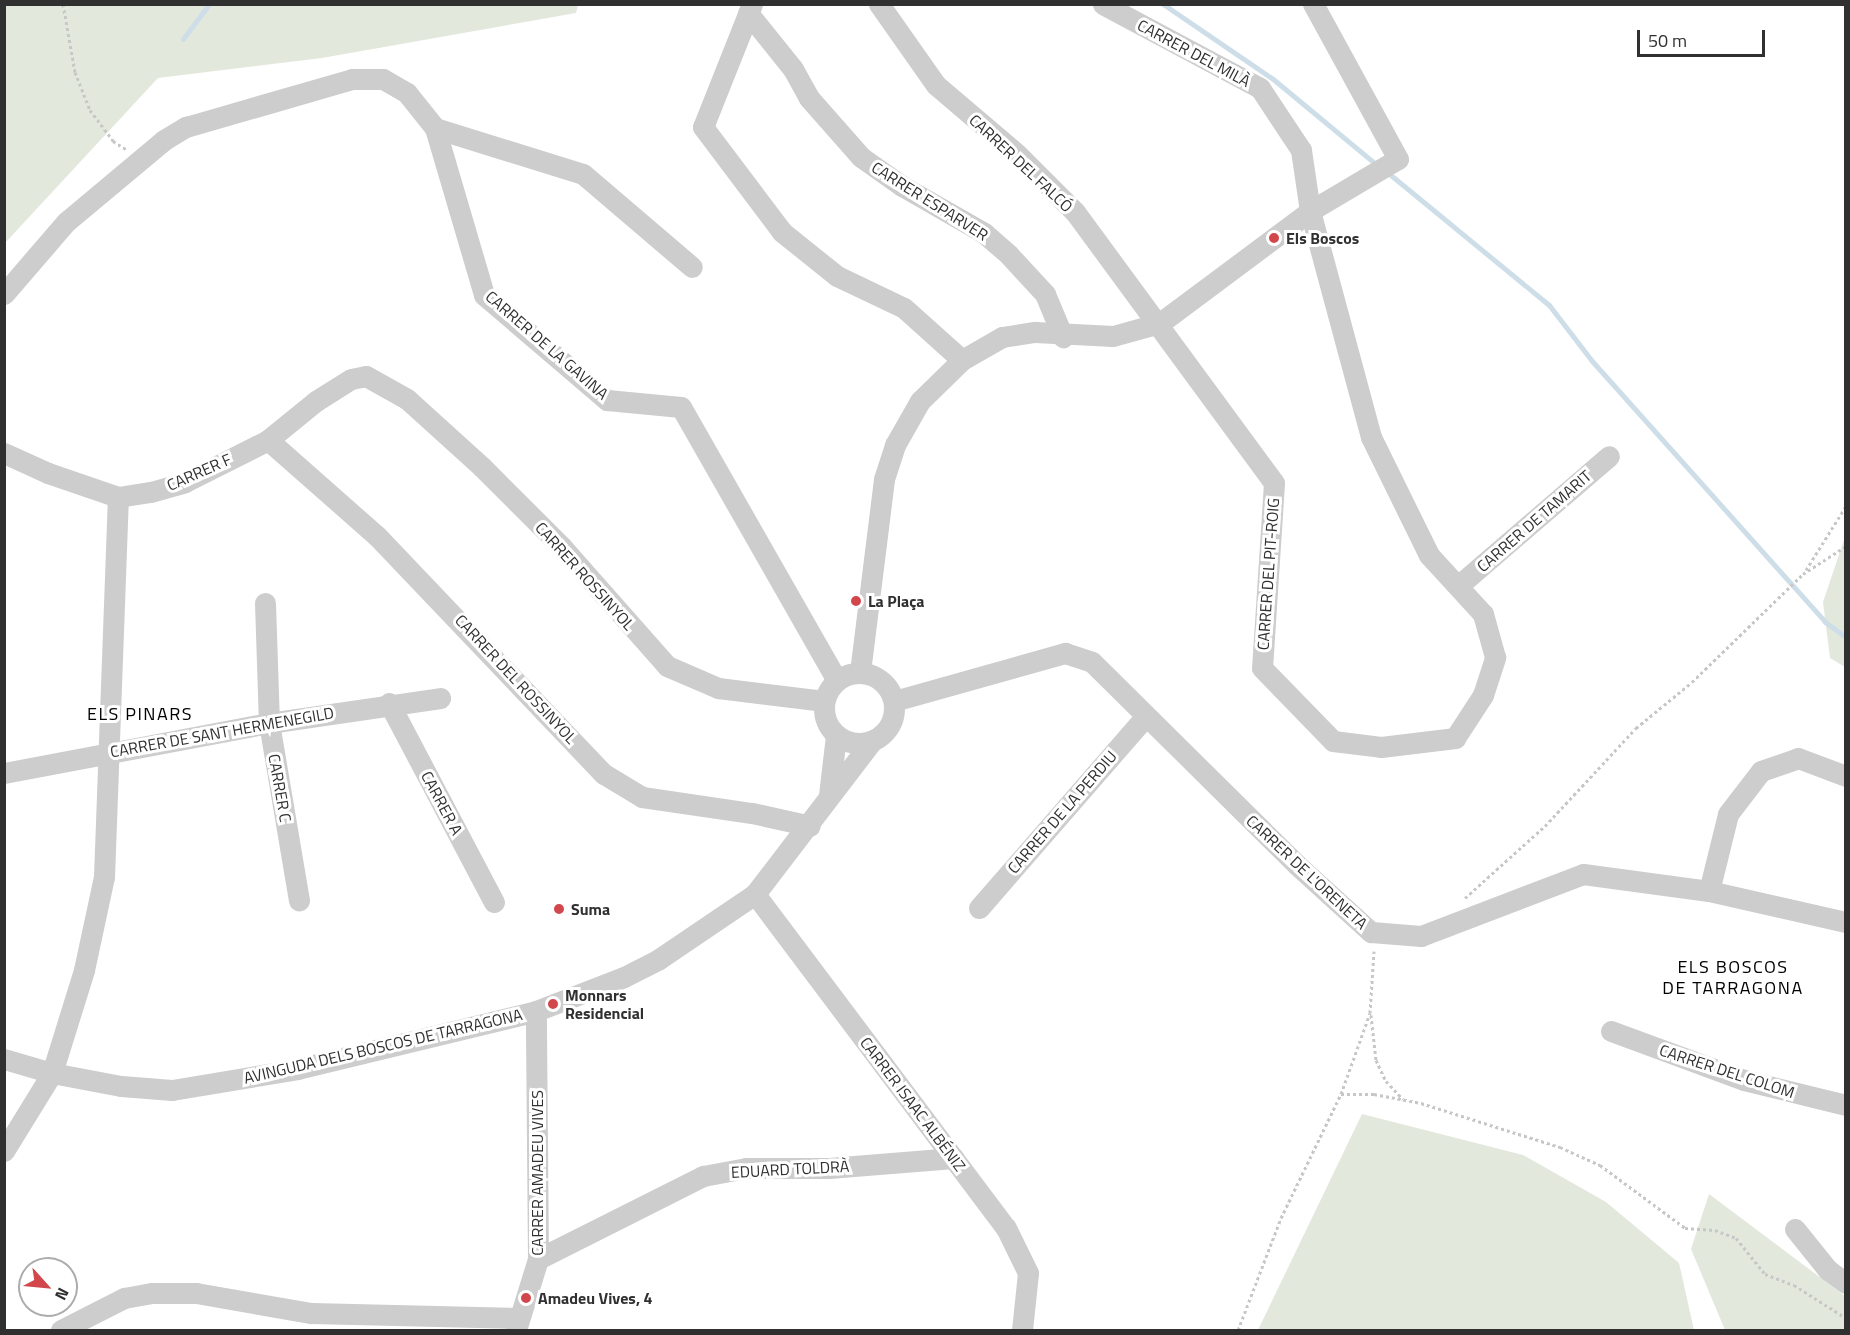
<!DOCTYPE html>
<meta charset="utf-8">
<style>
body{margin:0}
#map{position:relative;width:1850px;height:1335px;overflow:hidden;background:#fff;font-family:"Titillium Web",sans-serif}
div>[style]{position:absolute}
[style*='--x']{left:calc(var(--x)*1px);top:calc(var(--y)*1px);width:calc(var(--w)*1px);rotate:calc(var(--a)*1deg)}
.green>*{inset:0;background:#e3e8dd}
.stream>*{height:5px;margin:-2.5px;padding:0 2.5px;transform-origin:2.5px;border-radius:2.5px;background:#cedee9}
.path>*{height:3px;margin-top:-1.5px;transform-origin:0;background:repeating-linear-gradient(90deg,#c7c7c7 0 3px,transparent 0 6px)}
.minor>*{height:21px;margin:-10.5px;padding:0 10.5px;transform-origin:10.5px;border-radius:10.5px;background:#cdcdcd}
.minor>.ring{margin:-10.5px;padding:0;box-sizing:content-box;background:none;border:21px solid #cdcdcd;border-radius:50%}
.dots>*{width:16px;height:16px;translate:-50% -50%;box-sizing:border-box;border:3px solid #fff;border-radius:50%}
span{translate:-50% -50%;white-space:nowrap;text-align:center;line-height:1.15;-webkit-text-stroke:6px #fff;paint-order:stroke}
.street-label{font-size:16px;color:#303030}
.poi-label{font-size:16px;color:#303030;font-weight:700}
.left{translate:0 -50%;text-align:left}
.neighbourhood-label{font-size:18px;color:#000;letter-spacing:1.5px}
.frame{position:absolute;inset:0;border:6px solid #303030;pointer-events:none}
.north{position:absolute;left:18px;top:1257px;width:60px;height:60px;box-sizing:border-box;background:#fff;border:2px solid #acacac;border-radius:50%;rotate:117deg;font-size:16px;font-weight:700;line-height:24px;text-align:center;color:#303030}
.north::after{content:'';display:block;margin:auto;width:21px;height:27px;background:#d2474c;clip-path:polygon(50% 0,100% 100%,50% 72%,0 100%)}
.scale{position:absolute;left:1637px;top:30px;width:128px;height:27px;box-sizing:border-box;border:3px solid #303030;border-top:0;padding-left:8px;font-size:18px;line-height:21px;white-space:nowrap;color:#303030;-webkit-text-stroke:4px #fff;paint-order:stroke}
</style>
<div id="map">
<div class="green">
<div style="clip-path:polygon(5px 4px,578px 4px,578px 5px,576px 13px,322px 58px,158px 78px,5px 243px)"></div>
<div style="clip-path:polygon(1845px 537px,1845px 667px,1830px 658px,1823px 602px)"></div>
<div style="clip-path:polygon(1362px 1114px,1523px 1155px,1606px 1202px,1679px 1263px,1694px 1330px,1258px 1330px)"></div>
<div style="clip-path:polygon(1709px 1194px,1845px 1296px,1845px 1330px,1725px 1330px,1691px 1249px)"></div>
</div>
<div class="stream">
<div style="--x:1163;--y:4;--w:133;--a:34.3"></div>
<div style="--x:1273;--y:79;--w:135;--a:39.6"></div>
<div style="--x:183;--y:39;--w:44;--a:-53.4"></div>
<div style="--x:1387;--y:172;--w:210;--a:39.4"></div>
<div style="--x:1549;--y:305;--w:71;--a:52.5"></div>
<div style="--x:1592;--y:361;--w:350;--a:48.2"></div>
<div style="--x:1825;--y:622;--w:26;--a:36"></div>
</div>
<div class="path">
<div style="--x:63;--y:4;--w:69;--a:80"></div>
<div style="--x:75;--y:72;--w:41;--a:68.5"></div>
<div style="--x:90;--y:110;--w:39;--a:53"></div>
<div style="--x:113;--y:141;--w:15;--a:32"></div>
<div style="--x:1806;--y:570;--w:75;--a:-58"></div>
<div style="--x:1465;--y:898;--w:108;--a:-42"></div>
<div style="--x:1545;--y:826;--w:134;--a:-47.1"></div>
<div style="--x:1636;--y:728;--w:72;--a:-39.4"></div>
<div style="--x:1692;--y:682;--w:155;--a:-44.2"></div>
<div style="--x:1803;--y:574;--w:51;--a:-33.1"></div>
<div style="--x:1371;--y:1015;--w:45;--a:83.7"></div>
<div style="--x:1376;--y:1060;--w:23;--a:65"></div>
<div style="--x:1386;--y:1081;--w:25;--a:47"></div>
<div style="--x:1341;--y:1094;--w:33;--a:0"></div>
<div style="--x:1374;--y:1094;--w:48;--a:10.8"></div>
<div style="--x:1421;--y:1103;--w:146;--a:17.6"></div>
<div style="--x:1560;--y:1147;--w:44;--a:24.2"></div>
<div style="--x:1600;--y:1165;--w:106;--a:36.5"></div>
<div style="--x:1685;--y:1228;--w:30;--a:4"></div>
<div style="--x:1715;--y:1230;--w:22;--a:21"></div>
<div style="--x:1736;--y:1238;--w:46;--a:51.1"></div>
<div style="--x:1765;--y:1274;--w:31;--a:21"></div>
<div style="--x:1794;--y:1285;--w:62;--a:32.4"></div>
<div style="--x:1238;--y:1330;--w:120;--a:-69"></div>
<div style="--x:1281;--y:1218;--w:138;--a:-64.2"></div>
<div style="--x:1341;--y:1094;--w:86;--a:-70.3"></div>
<div style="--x:1370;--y:1013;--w:62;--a:-86.3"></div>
</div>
<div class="minor">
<div style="--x:752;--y:4;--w:132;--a:111.7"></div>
<div style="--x:703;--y:127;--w:131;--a:53"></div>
<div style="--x:782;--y:232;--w:70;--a:38.7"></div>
<div style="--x:837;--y:276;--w:74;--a:25.5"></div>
<div style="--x:904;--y:308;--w:78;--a:41.9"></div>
<div style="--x:879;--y:4;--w:99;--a:54.9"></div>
<div style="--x:936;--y:85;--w:106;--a:40.4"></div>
<div style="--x:1017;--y:154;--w:82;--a:45"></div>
<div style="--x:1075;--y:212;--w:336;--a:53.7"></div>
<div style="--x:1274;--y:483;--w:185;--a:93.7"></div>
<div style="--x:1262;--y:668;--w:102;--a:45.8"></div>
<div style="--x:1333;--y:741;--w:48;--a:7.1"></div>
<div style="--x:1381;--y:747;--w:75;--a:-6.9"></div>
<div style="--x:1455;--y:738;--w:51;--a:-56.9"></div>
<div style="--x:1483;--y:695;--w:40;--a:-72"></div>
<div style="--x:1495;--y:657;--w:45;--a:-105.6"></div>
<div style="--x:1483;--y:614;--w:80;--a:-132.5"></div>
<div style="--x:1429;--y:555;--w:131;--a:-116.2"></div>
<div style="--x:1371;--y:437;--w:234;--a:-105.1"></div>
<div style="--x:1310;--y:211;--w:62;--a:-98.4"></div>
<div style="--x:1301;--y:150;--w:74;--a:-123.5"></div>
<div style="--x:1260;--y:88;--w:178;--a:-151.9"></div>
<div style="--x:748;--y:13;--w:72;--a:51.2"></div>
<div style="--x:793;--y:69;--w:33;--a:61"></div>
<div style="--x:809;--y:98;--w:79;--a:48.6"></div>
<div style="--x:861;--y:157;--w:50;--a:35.3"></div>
<div style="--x:902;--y:186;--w:95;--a:29.8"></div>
<div style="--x:984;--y:233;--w:33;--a:41"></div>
<div style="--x:1009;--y:255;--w:53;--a:47.3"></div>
<div style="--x:1045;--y:294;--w:47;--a:67.3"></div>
<div style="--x:435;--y:128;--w:155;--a:17.3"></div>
<div style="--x:583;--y:174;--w:143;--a:40.5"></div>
<div style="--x:4;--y:294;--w:95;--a:-49.3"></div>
<div style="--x:66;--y:222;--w:128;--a:-39.9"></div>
<div style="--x:164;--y:140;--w:26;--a:-31"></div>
<div style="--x:186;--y:127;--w:173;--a:-16.1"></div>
<div style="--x:352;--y:79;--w:31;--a:0"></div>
<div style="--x:383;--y:79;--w:28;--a:30"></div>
<div style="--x:407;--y:93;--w:45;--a:51.3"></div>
<div style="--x:435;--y:128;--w:174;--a:73.6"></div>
<div style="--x:484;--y:295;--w:162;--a:40.5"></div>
<div style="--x:607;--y:400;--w:74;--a:5.4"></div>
<div style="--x:681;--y:407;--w:314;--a:60.3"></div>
<div style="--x:268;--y:440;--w:145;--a:41.4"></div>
<div style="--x:377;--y:536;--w:329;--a:46.4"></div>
<div style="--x:604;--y:774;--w:44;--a:31.2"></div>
<div style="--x:642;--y:797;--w:111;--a:8.3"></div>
<div style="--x:752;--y:813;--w:59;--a:12.6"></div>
<div style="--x:4;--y:453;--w:48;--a:24.4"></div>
<div style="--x:48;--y:473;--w:74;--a:18.9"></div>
<div style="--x:118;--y:497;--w:33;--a:-9"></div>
<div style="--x:151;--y:492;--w:35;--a:-16"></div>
<div style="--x:185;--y:482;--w:93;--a:-26.8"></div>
<div style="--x:268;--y:440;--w:62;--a:-39.1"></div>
<div style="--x:316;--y:401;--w:41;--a:-32.2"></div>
<div style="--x:351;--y:379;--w:15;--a:-11"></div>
<div style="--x:366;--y:376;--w:47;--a:29.3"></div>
<div style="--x:407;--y:399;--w:101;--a:42.2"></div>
<div style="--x:482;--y:467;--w:112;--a:45"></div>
<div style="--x:561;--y:546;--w:160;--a:48.5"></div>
<div style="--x:667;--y:666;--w:56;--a:23.3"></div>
<div style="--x:718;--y:688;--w:107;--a:7"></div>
<div style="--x:1458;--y:586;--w:199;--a:-40.7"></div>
<div style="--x:265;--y:603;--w:120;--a:88.1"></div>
<div style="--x:269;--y:723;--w:180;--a:80.4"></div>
<div style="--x:860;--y:672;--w:194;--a:-82.9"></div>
<div style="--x:884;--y:479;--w:36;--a:-72"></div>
<div style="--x:895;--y:445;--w:51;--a:-60.4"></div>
<div style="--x:920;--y:401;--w:59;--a:-44.3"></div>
<div style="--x:962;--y:360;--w:46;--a:-29.9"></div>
<div style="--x:1002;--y:337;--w:33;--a:-9"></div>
<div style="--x:1035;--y:332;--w:78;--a:2.9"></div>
<div style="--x:1113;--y:336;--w:49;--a:-15.5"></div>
<div style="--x:1160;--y:323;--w:187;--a:-36.7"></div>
<div style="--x:1310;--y:211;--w:102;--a:-30.6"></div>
<div style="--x:1398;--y:159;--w:177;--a:-118.7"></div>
<div class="ring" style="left:824px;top:673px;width:49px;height:49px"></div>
<div style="--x:894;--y:701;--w:178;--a:-15.7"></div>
<div style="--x:1065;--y:653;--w:28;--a:18"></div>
<div style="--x:1092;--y:662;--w:289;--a:44.7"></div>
<div style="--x:1297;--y:865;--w:100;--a:42.2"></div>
<div style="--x:1371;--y:932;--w:50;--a:4.6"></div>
<div style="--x:1421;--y:936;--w:173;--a:-20.9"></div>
<div style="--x:1583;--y:874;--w:127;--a:7.7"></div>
<div style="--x:1709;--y:891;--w:140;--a:12.8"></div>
<div style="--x:389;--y:703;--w:225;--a:62.2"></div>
<div style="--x:4;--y:773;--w:270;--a:-10.7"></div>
<div style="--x:269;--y:723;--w:173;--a:-8.3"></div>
<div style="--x:829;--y:795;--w:60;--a:-83.3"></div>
<div style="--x:1709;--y:891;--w:79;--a:-76.1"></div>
<div style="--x:1728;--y:814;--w:54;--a:-52.5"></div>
<div style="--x:1761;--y:771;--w:39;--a:-19"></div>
<div style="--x:1798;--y:758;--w:51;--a:20.6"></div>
<div style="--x:755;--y:894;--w:418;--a:53.1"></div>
<div style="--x:1006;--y:1228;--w:50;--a:63.9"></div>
<div style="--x:1028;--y:1273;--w:57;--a:96"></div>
<div style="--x:979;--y:908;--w:254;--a:-49"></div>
<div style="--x:1611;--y:1031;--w:142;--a:20.2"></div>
<div style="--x:1744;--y:1080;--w:105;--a:13.8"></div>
<div style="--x:4;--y:1059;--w:50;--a:16.3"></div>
<div style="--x:52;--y:1073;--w:70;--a:10.7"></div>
<div style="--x:121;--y:1086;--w:51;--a:4.5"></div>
<div style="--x:172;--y:1090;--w:127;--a:-9.5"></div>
<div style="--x:297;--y:1069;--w:246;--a:-13.6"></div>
<div style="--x:536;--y:1011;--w:94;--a:-21.1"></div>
<div style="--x:624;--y:977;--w:39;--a:-27"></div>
<div style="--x:659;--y:959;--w:116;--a:-34.1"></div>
<div style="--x:755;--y:894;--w:193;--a:-52.6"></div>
<div style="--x:4;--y:1151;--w:92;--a:-58.4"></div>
<div style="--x:52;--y:1073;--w:108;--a:-72.7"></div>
<div style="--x:84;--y:970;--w:95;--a:-77.9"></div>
<div style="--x:104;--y:877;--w:380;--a:-87.9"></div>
<div style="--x:1795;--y:1229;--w:53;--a:51.2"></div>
<div style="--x:1828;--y:1270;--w:22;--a:36"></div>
<div style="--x:538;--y:1259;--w:185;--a:-26.7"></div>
<div style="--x:703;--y:1176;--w:44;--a:-10.5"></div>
<div style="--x:746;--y:1168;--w:83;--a:0"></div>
<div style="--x:829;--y:1168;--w:125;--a:-4.6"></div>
<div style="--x:61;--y:1330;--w:71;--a:-26.9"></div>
<div style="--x:124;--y:1298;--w:29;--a:-10"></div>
<div style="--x:153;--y:1293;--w:43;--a:0"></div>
<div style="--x:196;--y:1293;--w:117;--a:9.9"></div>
<div style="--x:311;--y:1313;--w:208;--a:1.4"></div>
<div style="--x:516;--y:1330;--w:74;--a:-72.8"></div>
<div style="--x:538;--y:1259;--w:248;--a:-90.5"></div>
</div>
<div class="dots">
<div style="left:1274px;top:238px;background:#d2474c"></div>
<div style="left:856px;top:601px;background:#d2474c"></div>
<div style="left:559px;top:909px;background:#d2474c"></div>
<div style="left:553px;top:1004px;background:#d2474c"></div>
<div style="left:526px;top:1298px;background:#d2474c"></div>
</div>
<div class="street-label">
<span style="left:1194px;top:53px;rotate:28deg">CARRER DEL MILÀ</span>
<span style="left:1021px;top:163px;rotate:43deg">CARRER DEL FALCÓ</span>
<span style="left:930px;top:201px;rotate:32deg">CARRER ESPARVER</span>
<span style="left:547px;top:345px;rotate:41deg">CARRER DE LA GAVINA</span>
<span style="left:199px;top:472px;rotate:-24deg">CARRER F</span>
<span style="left:1534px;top:521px;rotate:-41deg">CARRER DE TAMARIT</span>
<span style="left:1268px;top:574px;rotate:-86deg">CARRER DEL PIT-ROIG</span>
<span style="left:585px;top:576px;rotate:48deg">CARRER ROSSINYOL</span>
<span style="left:516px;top:679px;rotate:47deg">CARRER DEL ROSSINYOL</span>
<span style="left:222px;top:732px;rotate:-10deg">CARRER DE SANT HERMENEGILD</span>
<span style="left:280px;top:788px;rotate:80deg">CARRER C</span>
<span style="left:442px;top:803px;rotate:62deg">CARRER A</span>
<span style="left:1062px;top:812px;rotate:-49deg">CARRER DE LA PERDIU</span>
<span style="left:1307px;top:872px;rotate:43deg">CARRER DE L'ORENETA</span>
<span style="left:383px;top:1046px;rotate:-13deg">AVINGUDA DELS BOSCOS DE TARRAGONA</span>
<span style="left:1727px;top:1071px;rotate:18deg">CARRER DEL COLOM</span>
<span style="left:913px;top:1104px;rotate:53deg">CARRER ISAAC ALBÉNIZ</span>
<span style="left:790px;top:1169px;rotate:-3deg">EDUARD TOLDRÀ</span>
<span style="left:537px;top:1173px;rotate:-90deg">CARRER AMADEU VIVES</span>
</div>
<div class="poi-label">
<span class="left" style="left:1286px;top:238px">Els Boscos</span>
<span class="left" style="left:868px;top:601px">La Plaça</span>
<span class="left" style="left:571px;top:909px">Suma</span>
<span class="left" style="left:565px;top:1004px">Monnars<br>Residencial</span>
<span class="left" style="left:538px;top:1298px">Amadeu Vives, 4</span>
</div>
<div class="neighbourhood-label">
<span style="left:140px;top:714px">ELS PINARS</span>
<span style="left:1733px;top:978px">ELS BOSCOS<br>DE TARRAGONA</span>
</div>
<div class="frame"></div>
<div class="north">N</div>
<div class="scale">50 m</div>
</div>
